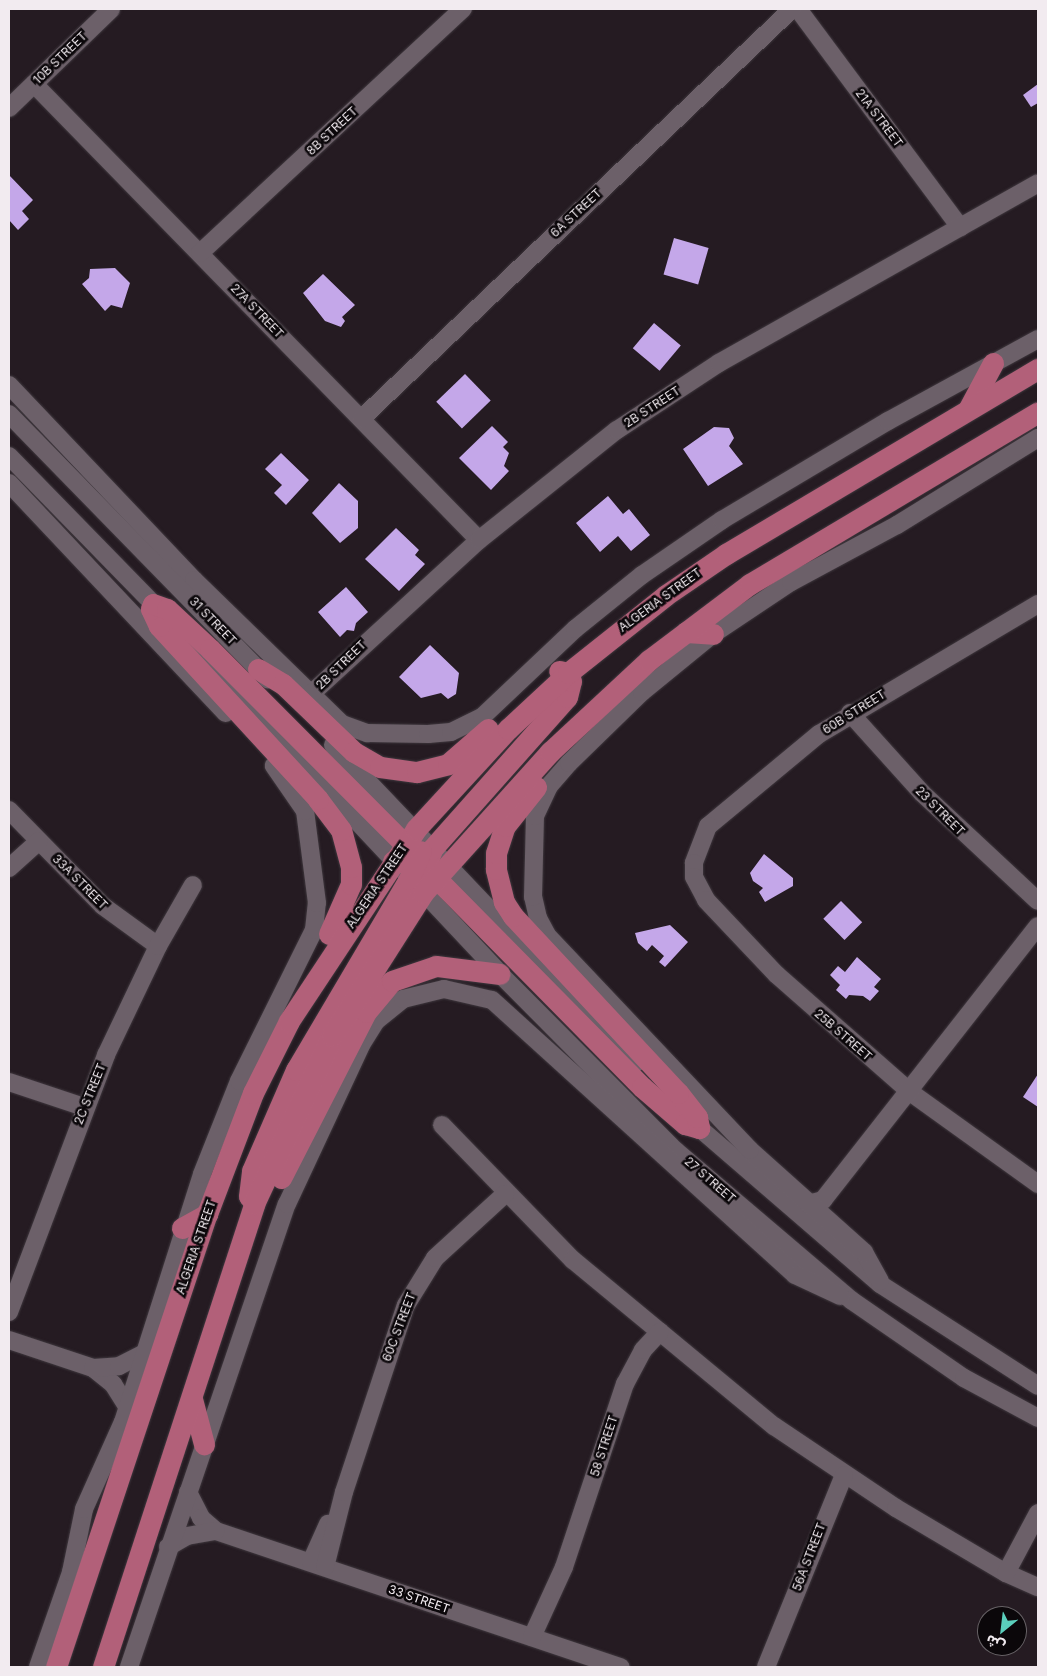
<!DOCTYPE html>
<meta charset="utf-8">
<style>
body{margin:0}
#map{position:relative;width:1047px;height:1676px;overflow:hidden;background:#251b22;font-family:Inter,"Noto Sans Arabic",sans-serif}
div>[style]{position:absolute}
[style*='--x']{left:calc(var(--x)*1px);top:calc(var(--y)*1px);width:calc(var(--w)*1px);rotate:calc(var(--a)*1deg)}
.building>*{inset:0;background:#c4a7e9;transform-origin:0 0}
.roads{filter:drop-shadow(0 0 1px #3f383e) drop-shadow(0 0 1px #3f383e)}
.minor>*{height:18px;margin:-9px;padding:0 9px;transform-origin:9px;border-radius:9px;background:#6c6069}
.major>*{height:21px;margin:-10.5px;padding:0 10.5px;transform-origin:10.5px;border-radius:10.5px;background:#b26079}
span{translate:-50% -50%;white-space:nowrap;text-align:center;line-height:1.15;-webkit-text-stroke:5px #0b070a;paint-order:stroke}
.street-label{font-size:12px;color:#f2ebf0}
.frame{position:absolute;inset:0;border:10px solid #f2ebf0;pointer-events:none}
.north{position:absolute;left:977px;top:1606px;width:50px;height:50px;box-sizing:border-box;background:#0b070a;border:1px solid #676266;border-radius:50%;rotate:209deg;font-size:14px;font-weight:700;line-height:20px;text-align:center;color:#f2ebf0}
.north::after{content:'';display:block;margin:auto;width:18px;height:22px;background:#5bcebc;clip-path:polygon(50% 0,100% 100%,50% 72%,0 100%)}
</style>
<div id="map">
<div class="building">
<div style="clip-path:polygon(1038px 84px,1038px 103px,1031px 107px,1023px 95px)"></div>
<div style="clip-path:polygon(9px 175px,33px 200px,22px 211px,29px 219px,18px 230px,9px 220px)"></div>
<div style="left:674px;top:238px;width:36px;height:38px;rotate:16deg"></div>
<div style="clip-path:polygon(115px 268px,130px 283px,122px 308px,111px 305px,105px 311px,82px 284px,89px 278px,90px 269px)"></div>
<div style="clip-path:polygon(323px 274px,355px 305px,342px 317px,345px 321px,341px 327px,325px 321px,303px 293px)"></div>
<div style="left:654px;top:323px;width:35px;height:33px;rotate:40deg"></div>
<div style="left:465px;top:374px;width:37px;height:40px;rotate:46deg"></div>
<div style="clip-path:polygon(492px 426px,508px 442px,503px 447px,509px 453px,504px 466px,509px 471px,491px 490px,459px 458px)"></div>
<div style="clip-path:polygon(714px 427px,729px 428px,734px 438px,729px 446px,743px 464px,708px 486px,683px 449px)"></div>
<div style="clip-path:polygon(281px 453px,309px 480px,286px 505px,274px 493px,282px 485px,265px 469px)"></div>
<div style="clip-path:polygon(339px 483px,358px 501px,358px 528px,340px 543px,312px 513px)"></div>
<div style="clip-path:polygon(608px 496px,623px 514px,629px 509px,650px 535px,631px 551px,618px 536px,600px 552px,576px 523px)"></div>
<div style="clip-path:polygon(396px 528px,419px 550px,415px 555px,425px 564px,399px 591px,365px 559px)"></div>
<div style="clip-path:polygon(346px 587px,368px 612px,356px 623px,354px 631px,347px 630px,340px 637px,318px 612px)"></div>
<div style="clip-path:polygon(430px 645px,459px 673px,456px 694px,448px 699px,441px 693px,421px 698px,399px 677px)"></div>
<div style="clip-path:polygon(764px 854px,793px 878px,793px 886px,765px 902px,759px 892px,763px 888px,753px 881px,750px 873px)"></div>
<div style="left:841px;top:901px;width:30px;height:25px;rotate:45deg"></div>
<div style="clip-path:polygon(670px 925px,688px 942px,665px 967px,659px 962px,664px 956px,652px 945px,647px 951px,638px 943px,635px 933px)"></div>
<div style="clip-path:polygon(857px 957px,881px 979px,874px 987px,879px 991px,870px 1001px,863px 996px,849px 995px,846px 999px,836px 990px,840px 985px,830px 975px,838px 966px,845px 972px)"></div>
<div style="clip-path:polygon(1038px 1074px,1038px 1107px,1023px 1097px)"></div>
</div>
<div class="roads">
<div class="minor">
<div style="--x:798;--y:9;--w:272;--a:53.4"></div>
<div style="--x:34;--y:84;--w:637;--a:45.7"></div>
<div style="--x:9;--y:108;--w:142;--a:-44.1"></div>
<div style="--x:200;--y:253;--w:359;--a:-42.9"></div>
<div style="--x:9;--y:385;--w:269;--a:46.5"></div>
<div style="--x:194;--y:580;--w:206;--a:44.2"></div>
<div style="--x:342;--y:724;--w:27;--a:20"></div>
<div style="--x:367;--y:733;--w:61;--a:0.9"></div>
<div style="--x:428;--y:734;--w:23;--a:-5"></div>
<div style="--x:451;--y:732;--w:34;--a:-26"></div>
<div style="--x:482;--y:717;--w:128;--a:-43.4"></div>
<div style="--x:575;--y:629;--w:86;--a:-38.9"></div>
<div style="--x:642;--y:575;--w:97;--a:-34.5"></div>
<div style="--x:722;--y:520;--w:193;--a:-30.8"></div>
<div style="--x:888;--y:421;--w:171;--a:-28.7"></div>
<div style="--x:9;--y:414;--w:371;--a:45.7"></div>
<div style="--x:361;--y:419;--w:595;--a:-43.57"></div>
<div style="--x:9;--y:456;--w:219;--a:45.7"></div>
<div style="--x:9;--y:483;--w:316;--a:46.7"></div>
<div style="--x:1038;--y:604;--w:255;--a:149.3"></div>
<div style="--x:819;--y:734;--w:144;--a:140.3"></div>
<div style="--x:708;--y:826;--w:40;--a:111"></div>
<div style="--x:694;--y:863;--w:14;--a:90"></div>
<div style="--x:694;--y:877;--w:26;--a:62"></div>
<div style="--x:706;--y:900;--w:103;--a:46.6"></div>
<div style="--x:777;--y:975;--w:177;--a:41.3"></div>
<div style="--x:910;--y:1092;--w:158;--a:35.7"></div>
<div style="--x:185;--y:638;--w:461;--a:46.8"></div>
<div style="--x:500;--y:974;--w:250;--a:45.2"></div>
<div style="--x:676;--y:1151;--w:230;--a:40.4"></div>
<div style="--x:851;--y:1300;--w:137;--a:34.6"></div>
<div style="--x:964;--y:1378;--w:84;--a:28.4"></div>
<div style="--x:311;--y:694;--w:228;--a:-42.5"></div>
<div style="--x:479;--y:540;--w:176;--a:-38.6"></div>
<div style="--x:617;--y:430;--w:122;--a:-33.3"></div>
<div style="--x:719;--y:363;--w:366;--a:-29.4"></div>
<div style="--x:850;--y:713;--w:108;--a:48"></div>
<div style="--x:922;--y:793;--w:158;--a:43"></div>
<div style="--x:333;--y:745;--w:439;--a:46.4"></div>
<div style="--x:9;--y:810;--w:134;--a:45.6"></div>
<div style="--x:103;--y:906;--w:68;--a:36"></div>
<div style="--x:9;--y:868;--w:40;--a:-42"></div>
<div style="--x:9;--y:1082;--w:79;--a:18.4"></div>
<div style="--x:690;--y:1120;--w:251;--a:40.8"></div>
<div style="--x:880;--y:1284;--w:188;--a:32.8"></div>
<div style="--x:442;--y:1125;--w:188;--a:45.9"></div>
<div style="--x:573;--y:1260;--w:261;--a:39.6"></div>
<div style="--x:774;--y:1426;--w:147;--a:33.9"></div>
<div style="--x:896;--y:1508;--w:128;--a:30.6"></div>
<div style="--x:1006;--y:1573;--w:35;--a:24"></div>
<div style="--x:808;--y:1204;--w:16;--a:-15"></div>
<div style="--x:823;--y:1200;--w:348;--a:-51.9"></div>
<div style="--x:880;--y:1281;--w:33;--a:-119"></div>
<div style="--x:864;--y:1252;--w:153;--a:-138.2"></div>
<div style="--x:750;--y:1150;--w:296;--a:-133.4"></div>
<div style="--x:547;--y:935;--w:19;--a:-118"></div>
<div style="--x:538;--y:918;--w:22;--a:-103"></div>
<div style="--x:533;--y:897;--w:81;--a:-88.6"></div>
<div style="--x:535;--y:816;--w:33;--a:-65"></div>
<div style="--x:549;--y:786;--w:30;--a:-49"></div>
<div style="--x:569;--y:763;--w:102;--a:-44.2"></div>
<div style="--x:642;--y:692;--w:92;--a:-39.2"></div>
<div style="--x:713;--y:634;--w:94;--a:-33.7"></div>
<div style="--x:791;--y:582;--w:120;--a:-28.3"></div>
<div style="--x:897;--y:525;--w:166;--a:-31.7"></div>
<div style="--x:9;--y:1312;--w:275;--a:-69.3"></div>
<div style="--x:106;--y:1055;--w:121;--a:-64.5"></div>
<div style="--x:158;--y:946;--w:70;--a:-60.2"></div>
<div style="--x:9;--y:1340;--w:89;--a:18.4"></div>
<div style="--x:93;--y:1368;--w:26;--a:39"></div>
<div style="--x:113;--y:1384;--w:26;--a:58"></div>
<div style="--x:93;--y:1368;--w:26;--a:-4"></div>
<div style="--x:119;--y:1366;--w:27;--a:-27"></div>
<div style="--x:188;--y:1492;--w:29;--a:63"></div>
<div style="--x:201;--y:1518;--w:20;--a:41"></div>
<div style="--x:216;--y:1531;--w:427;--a:18.6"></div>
<div style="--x:168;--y:1547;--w:22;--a:-30"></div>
<div style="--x:187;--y:1536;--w:29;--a:-10"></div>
<div style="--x:311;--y:1562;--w:42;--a:-65.9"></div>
<div style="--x:325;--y:1567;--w:77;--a:-75.8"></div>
<div style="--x:344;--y:1492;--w:197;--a:-71.7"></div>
<div style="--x:406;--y:1305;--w:55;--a:-58.3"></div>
<div style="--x:435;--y:1258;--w:95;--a:-42.4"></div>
<div style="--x:1006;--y:1573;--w:68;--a:-61.9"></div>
<div style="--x:532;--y:1637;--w:77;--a:-65.4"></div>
<div style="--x:564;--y:1567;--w:193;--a:-71.6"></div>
<div style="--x:625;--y:1384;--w:38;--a:-62"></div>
<div style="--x:643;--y:1350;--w:25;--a:-47"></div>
<div style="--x:38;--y:1667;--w:101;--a:-70.8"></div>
<div style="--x:71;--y:1572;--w:64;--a:-78.3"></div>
<div style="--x:84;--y:1509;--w:95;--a:-65.9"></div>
<div style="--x:123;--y:1422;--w:260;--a:-72.3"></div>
<div style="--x:202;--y:1174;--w:100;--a:-68.3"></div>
<div style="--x:239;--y:1081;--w:169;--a:-63.6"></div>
<div style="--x:314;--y:930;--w:27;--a:-84"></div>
<div style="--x:317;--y:903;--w:93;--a:-97.4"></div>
<div style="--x:305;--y:811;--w:55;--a:-124.6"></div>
<div style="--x:129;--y:1667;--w:489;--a:-71.2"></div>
<div style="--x:287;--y:1204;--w:175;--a:-65"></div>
<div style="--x:361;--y:1045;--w:28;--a:-58"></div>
<div style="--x:376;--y:1021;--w:35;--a:-39"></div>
<div style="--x:403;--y:999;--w:42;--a:-13.7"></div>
<div style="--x:444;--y:989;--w:49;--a:12.9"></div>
<div style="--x:492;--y:1000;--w:409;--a:42.2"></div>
<div style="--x:795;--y:1275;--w:50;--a:25"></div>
<div style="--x:766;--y:1667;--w:207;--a:-67.9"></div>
</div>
<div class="major">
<div style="--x:969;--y:408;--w:51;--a:-61.9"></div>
<div style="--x:686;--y:632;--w:27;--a:4"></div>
<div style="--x:258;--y:669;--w:29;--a:31"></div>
<div style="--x:283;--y:684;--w:98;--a:43.8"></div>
<div style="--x:354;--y:752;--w:30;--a:30"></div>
<div style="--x:380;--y:767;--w:37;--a:8"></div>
<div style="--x:417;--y:772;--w:32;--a:-14"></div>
<div style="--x:448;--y:764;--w:53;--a:-41.2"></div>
<div style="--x:393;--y:861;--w:23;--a:10"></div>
<div style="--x:416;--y:865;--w:22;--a:32"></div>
<div style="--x:435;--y:877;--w:295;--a:45.4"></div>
<div style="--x:642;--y:1087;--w:57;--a:40.7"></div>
<div style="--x:685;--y:1124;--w:15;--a:16"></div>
<div style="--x:699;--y:1128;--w:11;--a:-100"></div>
<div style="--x:697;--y:1117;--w:31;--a:-128"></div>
<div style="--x:678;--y:1093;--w:242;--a:-133"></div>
<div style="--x:513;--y:916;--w:17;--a:-123"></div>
<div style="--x:504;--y:902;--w:34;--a:-104"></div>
<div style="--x:496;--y:869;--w:16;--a:-90"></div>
<div style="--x:496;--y:853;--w:28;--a:-72"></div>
<div style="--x:505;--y:826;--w:50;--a:-51.5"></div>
<div style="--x:423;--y:873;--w:26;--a:-69"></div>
<div style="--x:432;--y:849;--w:203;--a:-48.4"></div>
<div style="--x:567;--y:697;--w:16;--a:-76"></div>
<div style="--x:571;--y:681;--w:9;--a:-111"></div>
<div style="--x:568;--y:673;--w:9;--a:-167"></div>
<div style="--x:329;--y:934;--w:55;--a:-66.3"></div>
<div style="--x:351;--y:884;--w:17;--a:-90"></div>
<div style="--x:351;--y:867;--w:38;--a:-105"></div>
<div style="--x:341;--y:830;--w:39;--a:-127"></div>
<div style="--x:318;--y:799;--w:235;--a:-132.6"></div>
<div style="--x:159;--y:626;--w:19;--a:-115"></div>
<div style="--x:151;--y:609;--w:5;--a:-68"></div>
<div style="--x:153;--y:604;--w:15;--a:20"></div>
<div style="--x:167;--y:609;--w:59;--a:42.9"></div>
<div style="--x:210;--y:649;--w:289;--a:45.1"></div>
<div style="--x:281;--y:1178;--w:186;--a:-62.9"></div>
<div style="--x:366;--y:1012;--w:40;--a:-50"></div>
<div style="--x:392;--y:981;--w:46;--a:-18.8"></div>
<div style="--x:436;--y:966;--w:64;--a:7.1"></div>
<div style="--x:253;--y:1201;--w:6;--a:-129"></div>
<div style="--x:249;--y:1196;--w:25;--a:-83"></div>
<div style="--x:252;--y:1171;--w:110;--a:-66.5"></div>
<div style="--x:296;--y:1070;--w:222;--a:-59.4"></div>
<div style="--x:409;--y:879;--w:30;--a:-67"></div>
<div style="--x:182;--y:1228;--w:29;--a:-29"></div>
<div style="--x:192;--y:1399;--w:47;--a:75.1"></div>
<div style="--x:56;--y:1667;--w:478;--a:-71.6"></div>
<div style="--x:207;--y:1214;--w:129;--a:-69.2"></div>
<div style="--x:253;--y:1093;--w:80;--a:-63.4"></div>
<div style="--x:289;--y:1021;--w:230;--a:-56.5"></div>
<div style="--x:416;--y:829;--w:136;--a:-47.4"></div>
<div style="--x:508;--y:729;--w:82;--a:-43"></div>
<div style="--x:568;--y:673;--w:125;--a:-38.5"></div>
<div style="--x:666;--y:595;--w:73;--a:-34.3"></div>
<div style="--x:726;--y:554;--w:363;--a:-30.7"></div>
<div style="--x:103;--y:1667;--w:487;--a:-71.9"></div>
<div style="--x:254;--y:1204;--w:185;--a:-65.1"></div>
<div style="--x:332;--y:1036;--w:169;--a:-57.5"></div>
<div style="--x:423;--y:893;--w:190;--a:-48"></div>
<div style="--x:550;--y:752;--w:135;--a:-42.9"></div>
<div style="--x:649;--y:660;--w:126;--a:-37"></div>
<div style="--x:750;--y:584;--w:335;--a:-30.8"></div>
</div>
</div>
<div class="street-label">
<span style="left:60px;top:58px;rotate:-44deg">10B STREET</span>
<span style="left:879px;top:118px;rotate:53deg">21A STREET</span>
<span style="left:332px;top:131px;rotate:-43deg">8B STREET</span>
<span style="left:576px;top:213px;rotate:-43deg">6A STREET</span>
<span style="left:257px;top:311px;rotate:46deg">27A STREET</span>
<span style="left:652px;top:407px;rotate:-33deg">2B STREET</span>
<span style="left:660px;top:600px;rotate:-36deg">ALGERIA STREET</span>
<span style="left:213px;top:621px;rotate:46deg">31 STREET</span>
<span style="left:341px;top:665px;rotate:-44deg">2B STREET</span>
<span style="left:854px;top:712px;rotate:-32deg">60B STREET</span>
<span style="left:940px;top:811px;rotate:45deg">23 STREET</span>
<span style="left:80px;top:882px;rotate:45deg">33A STREET</span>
<span style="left:377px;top:886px;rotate:-56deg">ALGERIA STREET</span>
<span style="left:843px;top:1035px;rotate:41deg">25B STREET</span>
<span style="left:90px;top:1094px;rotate:-68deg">2C STREET</span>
<span style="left:710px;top:1180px;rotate:41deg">27 STREET</span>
<span style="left:196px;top:1247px;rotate:-71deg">ALGERIA STREET</span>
<span style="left:399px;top:1327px;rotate:-69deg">60C STREET</span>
<span style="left:604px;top:1446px;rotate:-72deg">58 STREET</span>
<span style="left:809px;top:1557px;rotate:-69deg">56A STREET</span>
<span style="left:419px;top:1599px;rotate:19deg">33 STREET</span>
</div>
<div class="frame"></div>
<div class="north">ش</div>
</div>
